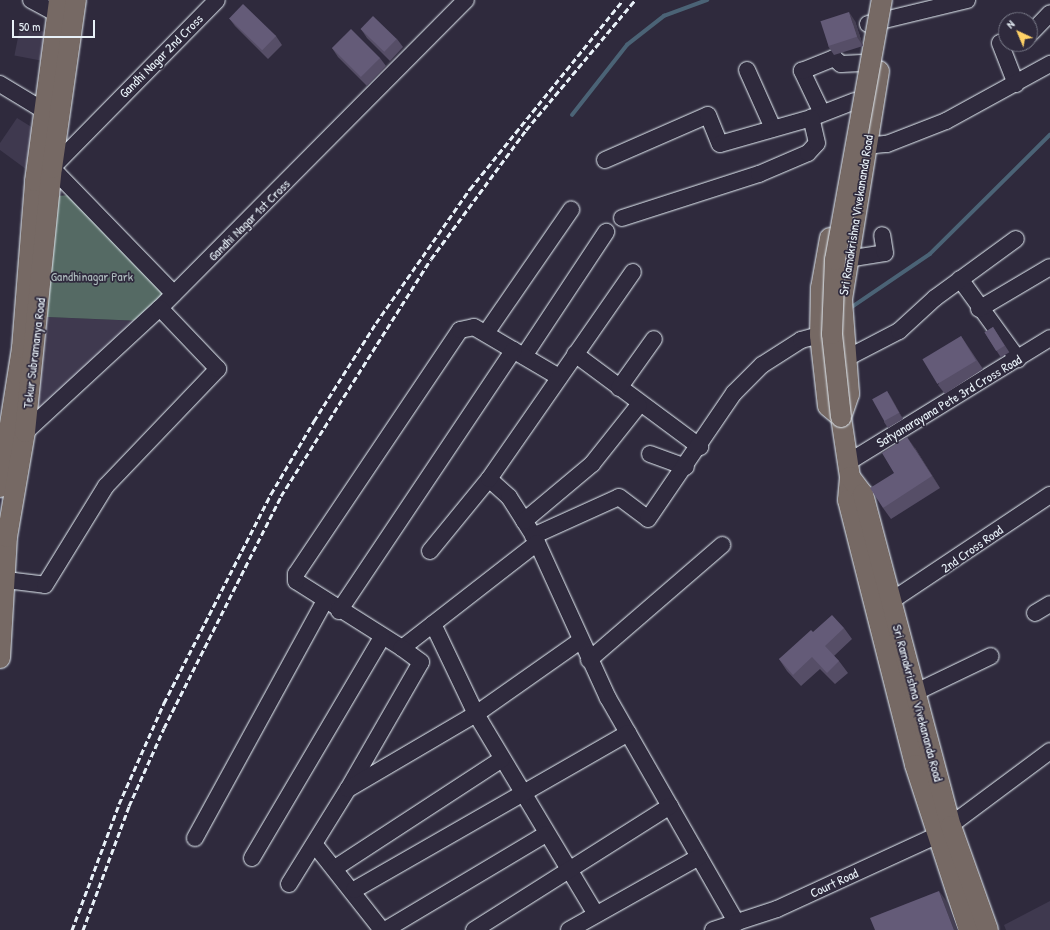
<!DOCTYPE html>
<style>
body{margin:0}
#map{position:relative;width:1050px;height:930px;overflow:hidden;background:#2f2a3d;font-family:"Patrick Hand",sans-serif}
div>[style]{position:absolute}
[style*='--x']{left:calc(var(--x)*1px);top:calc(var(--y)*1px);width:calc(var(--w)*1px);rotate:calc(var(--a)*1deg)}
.built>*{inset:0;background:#3f394f;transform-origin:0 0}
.green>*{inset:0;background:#556a64}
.stream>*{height:3.5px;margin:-1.75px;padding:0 1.75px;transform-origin:1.75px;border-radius:1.75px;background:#4b6376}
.roads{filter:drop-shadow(0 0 1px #e8f1f8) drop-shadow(0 0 1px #e8f1f8)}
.minor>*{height:16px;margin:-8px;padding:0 8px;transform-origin:8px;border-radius:8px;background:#2f2a3d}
.major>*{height:20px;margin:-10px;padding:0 10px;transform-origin:10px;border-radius:10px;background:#766964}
.rail>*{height:3px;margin-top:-1.5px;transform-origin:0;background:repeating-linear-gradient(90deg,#e8f1f8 0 6px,transparent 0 9px)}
.bridges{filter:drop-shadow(0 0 1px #e8f1f8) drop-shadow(0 0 1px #e8f1f8)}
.major-bridge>*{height:20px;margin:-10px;padding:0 10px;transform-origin:10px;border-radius:10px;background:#766964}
.wall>*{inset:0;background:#564e67;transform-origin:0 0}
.shaded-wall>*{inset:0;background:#464054}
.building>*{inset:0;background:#645b78;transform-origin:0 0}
span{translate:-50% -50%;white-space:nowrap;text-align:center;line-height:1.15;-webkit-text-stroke:3.5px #2f2a3d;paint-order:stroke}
.street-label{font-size:13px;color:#e8f1f8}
.park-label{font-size:13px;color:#adbbbd}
.north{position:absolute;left:998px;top:12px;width:40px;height:40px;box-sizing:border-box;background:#2f2a3d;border:1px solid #797a88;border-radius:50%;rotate:316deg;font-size:11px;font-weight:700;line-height:16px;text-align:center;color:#e8f1f8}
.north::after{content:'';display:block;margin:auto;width:14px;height:18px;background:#ffd166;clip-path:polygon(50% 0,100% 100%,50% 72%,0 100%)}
.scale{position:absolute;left:12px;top:20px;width:83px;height:18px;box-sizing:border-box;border:2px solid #e8f1f8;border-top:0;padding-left:5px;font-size:12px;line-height:14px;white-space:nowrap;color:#e8f1f8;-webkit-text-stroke:3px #2f2a3d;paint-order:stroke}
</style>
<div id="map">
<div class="built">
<div style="left:20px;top:27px;width:32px;height:29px;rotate:11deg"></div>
<div style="clip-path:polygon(17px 118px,38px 131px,30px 172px,0 150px,0 143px)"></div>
<div style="clip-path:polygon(47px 317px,142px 321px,35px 416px)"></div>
<div style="clip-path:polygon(1050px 901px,1050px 930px,1006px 930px,1004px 925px)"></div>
</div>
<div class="green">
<div style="clip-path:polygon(72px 195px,171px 294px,142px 321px,47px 317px,56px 196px)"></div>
</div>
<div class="stream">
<div style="--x:572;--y:115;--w:89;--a:-51.8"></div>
<div style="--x:627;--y:45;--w:47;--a:-38.1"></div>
<div style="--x:664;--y:16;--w:46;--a:-20.4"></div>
<div style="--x:852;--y:307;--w:94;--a:-34.2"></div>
<div style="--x:930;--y:254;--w:169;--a:-44.8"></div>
</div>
<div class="roads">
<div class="minor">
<div style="--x:31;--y:0;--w:30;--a:28"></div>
<div style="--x:868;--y:24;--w:102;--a:-13.6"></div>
<div style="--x:1030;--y:34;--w:29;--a:-46"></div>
<div style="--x:1006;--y:41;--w:6;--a:162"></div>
<div style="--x:1000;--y:43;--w:44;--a:68.7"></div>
<div style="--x:747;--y:70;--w:64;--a:65.9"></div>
<div style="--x:0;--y:84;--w:62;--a:31.1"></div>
<div style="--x:822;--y:113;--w:47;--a:-115.5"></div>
<div style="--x:802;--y:71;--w:35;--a:-22"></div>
<div style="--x:834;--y:58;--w:9;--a:41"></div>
<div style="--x:841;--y:64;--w:21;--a:-3"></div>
<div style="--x:856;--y:147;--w:31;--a:-6"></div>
<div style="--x:887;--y:144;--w:63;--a:-21.3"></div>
<div style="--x:946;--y:121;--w:119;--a:-28.7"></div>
<div style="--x:605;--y:160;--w:112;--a:-23.6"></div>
<div style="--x:708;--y:115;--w:31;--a:68"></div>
<div style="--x:720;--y:144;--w:95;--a:-15.9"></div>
<div style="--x:811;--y:118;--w:47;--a:-21.1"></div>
<div style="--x:48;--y:168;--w:4;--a:0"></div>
<div style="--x:52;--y:168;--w:235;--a:-45.5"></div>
<div style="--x:52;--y:168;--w:175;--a:45.9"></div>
<div style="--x:622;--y:218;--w:144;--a:-17.8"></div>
<div style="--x:759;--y:174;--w:53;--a:-23.2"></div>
<div style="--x:808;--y:153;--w:13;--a:-48"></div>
<div style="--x:817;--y:143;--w:26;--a:-103"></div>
<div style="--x:847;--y:259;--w:38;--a:-9"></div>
<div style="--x:885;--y:253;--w:18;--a:-99"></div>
<div style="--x:960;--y:279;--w:99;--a:54.1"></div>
<div style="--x:979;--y:309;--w:82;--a:-30.6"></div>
<div style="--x:486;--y:333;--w:150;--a:-55.4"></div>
<div style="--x:575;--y:354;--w:156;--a:36.6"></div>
<div style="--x:524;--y:356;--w:149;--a:-56.5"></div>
<div style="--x:845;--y:359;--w:61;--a:-27.4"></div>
<div style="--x:899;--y:331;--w:49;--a:-42.5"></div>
<div style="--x:935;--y:298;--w:100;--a:-36.1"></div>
<div style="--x:619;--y:388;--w:60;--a:-54.5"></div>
<div style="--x:20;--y:437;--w:190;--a:-42.7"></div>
<div style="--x:160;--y:308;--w:434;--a:-45.2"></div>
<div style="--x:650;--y:454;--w:38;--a:20"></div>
<div style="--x:847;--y:463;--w:238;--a:-31.6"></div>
<div style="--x:489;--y:479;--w:27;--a:42"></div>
<div style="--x:509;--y:497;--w:49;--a:57.6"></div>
<div style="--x:535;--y:538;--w:176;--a:65.5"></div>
<div style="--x:608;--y:698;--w:259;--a:60.2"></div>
<div style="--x:524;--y:521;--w:89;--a:-40"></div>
<div style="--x:592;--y:464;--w:75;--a:-51.5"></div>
<div style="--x:533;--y:536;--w:94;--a:-24.4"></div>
<div style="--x:619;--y:497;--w:36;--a:37"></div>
<div style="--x:648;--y:519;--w:153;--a:-55.7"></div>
<div style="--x:734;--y:393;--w:40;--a:-45"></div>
<div style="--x:762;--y:365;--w:46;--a:-32.7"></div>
<div style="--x:801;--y:340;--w:20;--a:-15"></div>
<div style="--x:537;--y:543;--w:171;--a:142.1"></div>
<div style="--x:402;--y:648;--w:125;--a:-147.7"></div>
<div style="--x:296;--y:581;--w:7;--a:-90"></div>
<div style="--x:296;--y:574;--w:294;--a:-56.1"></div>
<div style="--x:460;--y:330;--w:14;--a:-12"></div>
<div style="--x:474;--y:327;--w:99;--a:30.5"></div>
<div style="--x:430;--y:551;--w:93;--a:-50.7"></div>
<div style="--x:489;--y:479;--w:252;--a:-55.2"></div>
<div style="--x:6;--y:580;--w:39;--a:7"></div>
<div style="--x:45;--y:585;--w:116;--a:-58.4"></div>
<div style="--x:106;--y:486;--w:162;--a:-46.3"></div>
<div style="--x:218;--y:369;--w:84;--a:-133.6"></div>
<div style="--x:891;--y:601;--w:191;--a:-33.7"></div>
<div style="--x:339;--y:611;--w:314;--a:-56.2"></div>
<div style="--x:1035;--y:613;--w:17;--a:-31"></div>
<div style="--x:433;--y:624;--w:100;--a:64.5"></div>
<div style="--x:476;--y:714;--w:232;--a:59.1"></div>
<div style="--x:589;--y:660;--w:176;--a:-40.8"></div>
<div style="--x:914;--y:693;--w:85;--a:-25.7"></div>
<div style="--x:348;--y:789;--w:146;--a:-60.1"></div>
<div style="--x:421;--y:662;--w:24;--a:-144"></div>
<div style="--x:195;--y:838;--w:269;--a:-61.3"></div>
<div style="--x:315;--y:845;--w:108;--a:51.8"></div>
<div style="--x:252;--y:858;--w:256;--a:-59.5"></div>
<div style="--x:335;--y:868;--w:199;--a:-33.1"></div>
<div style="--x:289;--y:884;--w:112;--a:-58.2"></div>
<div style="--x:348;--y:789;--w:148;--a:-30.4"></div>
<div style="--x:476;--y:714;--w:127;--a:-35.1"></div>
<div style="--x:354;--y:890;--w:316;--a:-29.8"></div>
<div style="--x:385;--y:930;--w:187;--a:-30.8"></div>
<div style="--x:474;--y:930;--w:232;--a:-32.3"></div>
<div style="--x:569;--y:930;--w:149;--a:-29.3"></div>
<div style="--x:713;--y:930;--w:67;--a:-18.2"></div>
<div style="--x:777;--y:909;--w:175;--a:-24.7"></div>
<div style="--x:936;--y:836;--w:142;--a:-36.7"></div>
</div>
<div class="major">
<div style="--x:879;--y:71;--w:232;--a:99.2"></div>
<div style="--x:842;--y:300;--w:94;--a:85.7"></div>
<div style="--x:849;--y:394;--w:24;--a:109"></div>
<div style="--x:841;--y:417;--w:61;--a:81.5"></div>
<div style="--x:850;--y:477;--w:23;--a:95"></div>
<div style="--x:848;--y:500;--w:273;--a:75.8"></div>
<div style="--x:915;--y:765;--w:174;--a:71.9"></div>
<div style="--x:830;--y:238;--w:51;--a:100.2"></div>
<div style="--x:821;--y:288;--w:47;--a:91.2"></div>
<div style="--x:820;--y:335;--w:71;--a:83.6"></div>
<div style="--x:828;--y:406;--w:17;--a:40"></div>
<div style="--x:850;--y:477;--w:21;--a:53"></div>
<div style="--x:863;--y:494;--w:343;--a:75.2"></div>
<div style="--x:951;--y:826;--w:110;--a:70.4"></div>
<div style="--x:0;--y:487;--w:141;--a:-81"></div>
<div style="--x:22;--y:348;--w:168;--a:-85.5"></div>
<div style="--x:35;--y:181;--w:183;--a:-82.4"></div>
<div style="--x:0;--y:658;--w:121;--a:-86.7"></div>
<div style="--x:7;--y:537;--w:107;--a:-80.3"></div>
<div style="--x:25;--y:432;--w:265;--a:-84.2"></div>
<div style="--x:52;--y:168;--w:170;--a:-81.9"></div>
</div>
</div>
<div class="rail">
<div style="--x:72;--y:930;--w:134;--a:-69.5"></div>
<div style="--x:119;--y:804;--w:111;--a:-66"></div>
<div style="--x:164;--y:703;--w:235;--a:-62.9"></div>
<div style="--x:271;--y:494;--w:85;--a:-59.5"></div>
<div style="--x:314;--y:421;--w:116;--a:-57.7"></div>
<div style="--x:376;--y:323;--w:164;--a:-55"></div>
<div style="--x:470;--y:189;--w:243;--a:-51"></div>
<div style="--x:83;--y:930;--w:132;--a:-69.6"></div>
<div style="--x:129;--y:806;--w:85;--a:-65.8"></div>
<div style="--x:164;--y:728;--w:260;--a:-63.2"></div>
<div style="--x:281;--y:496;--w:280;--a:-57.7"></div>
<div style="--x:431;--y:259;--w:160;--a:-53.6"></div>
<div style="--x:526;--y:130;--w:170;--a:-50"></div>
</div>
<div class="bridges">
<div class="major-bridge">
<div style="--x:841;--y:417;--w:83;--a:-96.2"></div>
<div style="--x:832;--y:334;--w:74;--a:-87.7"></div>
<div style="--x:835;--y:260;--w:264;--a:-79.8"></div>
</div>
</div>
<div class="wall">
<div style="clip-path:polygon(229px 18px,276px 36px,282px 45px,268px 59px,235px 26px)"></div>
<div style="clip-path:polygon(855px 21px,863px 46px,834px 55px,828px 46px)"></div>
<div style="clip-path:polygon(361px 29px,397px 39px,403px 47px,390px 61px,367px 38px)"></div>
<div style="clip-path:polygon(332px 48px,380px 58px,386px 66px,367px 86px,338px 57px)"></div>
<div style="left:993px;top:327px;width:30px;height:10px;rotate:57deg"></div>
<div style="clip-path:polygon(961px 336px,983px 369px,945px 394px,938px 385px)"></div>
<div style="clip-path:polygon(887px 391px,903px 419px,888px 428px,884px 422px)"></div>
<div style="clip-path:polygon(915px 448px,940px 488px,891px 519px,883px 508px)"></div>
<div style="clip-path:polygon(844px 628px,852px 639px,834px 656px,839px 661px,848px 673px,835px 684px,820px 669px,801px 686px,787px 671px,779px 659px,813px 632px)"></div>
</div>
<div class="shaded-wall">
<div style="clip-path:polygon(849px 12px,855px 21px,863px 46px,857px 37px)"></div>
<div style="clip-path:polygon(887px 391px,891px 397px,903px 419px,899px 413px)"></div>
<div style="clip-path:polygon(907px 437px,915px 448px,940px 488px,932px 476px)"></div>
<div style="clip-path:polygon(939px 891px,948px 903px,958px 930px,954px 930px)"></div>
</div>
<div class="building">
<div style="left:243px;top:4px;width:46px;height:20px;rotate:44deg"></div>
<div style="left:849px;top:12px;width:26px;height:30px;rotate:72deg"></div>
<div style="left:373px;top:16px;width:33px;height:18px;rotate:44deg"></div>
<div style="left:351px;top:29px;width:41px;height:27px;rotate:45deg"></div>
<div style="left:993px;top:327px;width:22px;height:10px;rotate:58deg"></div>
<div style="left:961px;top:336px;width:29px;height:45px;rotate:59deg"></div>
<div style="left:887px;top:391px;width:25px;height:17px;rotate:61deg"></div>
<div style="clip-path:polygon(907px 437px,932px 476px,883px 508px,870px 488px,894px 473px,882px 453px)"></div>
<div style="clip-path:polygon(832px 615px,844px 628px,825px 646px,839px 661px,827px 673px,812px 657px,793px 675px,779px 659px,811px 630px,813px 632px)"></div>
<div style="clip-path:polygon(939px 891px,954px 930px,875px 930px,870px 918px)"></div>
</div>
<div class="street-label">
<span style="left:161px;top:56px;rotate:-45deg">Gandhi Nagar 2nd Cross</span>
<span style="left:856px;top:215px;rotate:-81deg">Sri Ramakrishna Vivekananda Road</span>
<span style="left:249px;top:220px;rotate:-45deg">Gandhi Nagar 1st Cross</span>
<span style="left:34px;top:353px;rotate:-83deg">Tekur Subramanya Road</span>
<span style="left:949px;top:401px;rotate:-31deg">Satyanarayana Pete 3rd Cross Road</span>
<span style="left:972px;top:549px;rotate:-35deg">2nd Cross Road</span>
<span style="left:918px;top:703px;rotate:75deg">Sri Ramakrishna Vivekananda Road</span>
<span style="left:834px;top:883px;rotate:-25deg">Court Road</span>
</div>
<div class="park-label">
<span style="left:92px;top:276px">Gandhinagar Park</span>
</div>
<div class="north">N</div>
<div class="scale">50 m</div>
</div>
